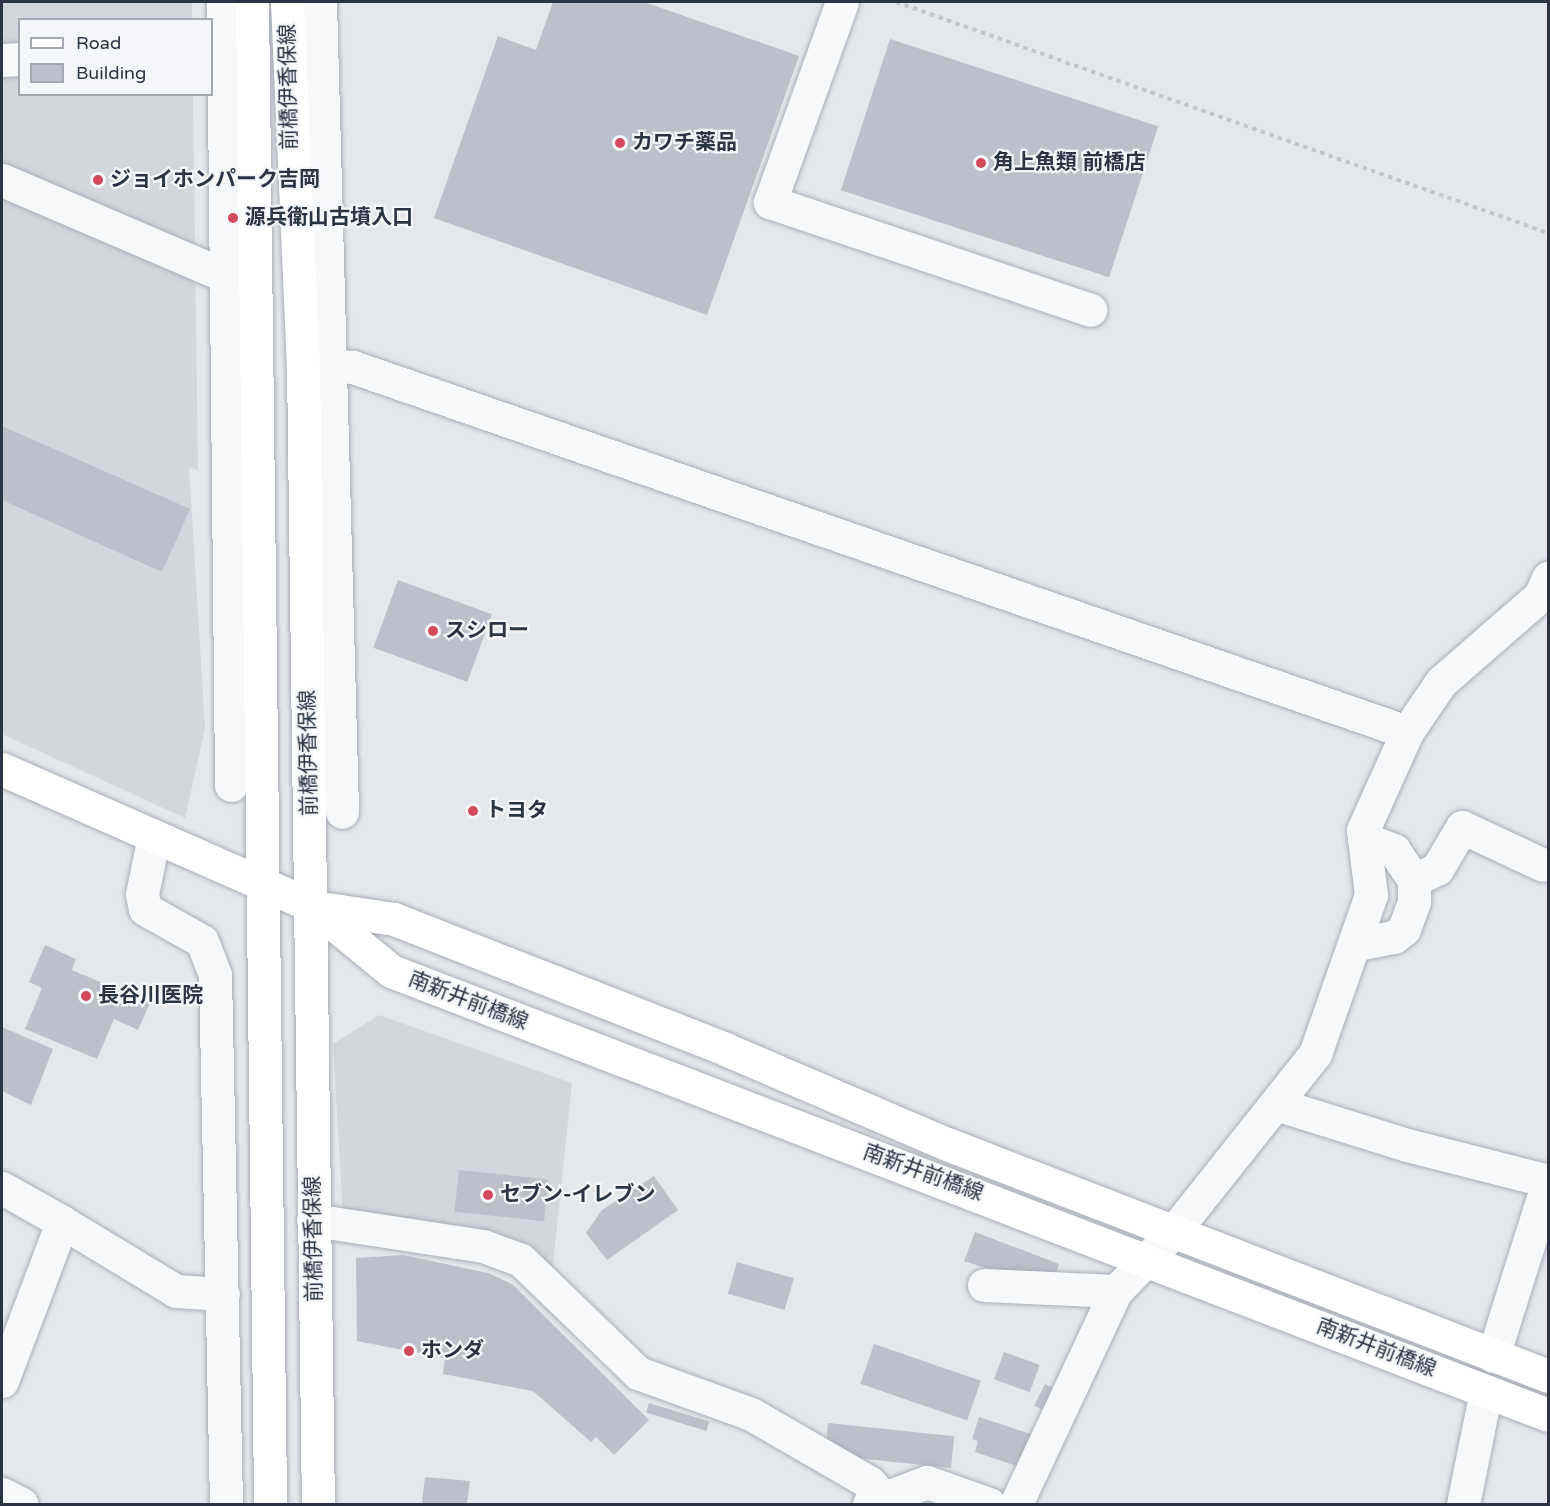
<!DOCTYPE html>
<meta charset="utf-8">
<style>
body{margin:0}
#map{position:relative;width:1550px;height:1506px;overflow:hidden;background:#e4e7ec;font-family:"Varela Round","Noto Sans JP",sans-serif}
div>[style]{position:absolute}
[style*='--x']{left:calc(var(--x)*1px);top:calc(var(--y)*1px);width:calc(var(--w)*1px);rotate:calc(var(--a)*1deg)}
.built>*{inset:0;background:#d2d6de}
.building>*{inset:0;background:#bbc0ca;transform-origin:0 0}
.path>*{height:4px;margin-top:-2px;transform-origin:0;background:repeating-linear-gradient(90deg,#c2c5cb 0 4.5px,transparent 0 9px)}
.roads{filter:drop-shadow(0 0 2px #a9aeb7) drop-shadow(0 0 2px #a9aeb7)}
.minor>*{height:33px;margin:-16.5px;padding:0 16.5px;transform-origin:16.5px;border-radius:16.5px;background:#f7f8fa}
.major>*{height:33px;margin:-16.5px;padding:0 16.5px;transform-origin:16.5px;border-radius:16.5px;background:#fff}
.dots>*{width:16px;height:16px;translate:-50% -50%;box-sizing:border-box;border:3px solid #f4f6f9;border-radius:50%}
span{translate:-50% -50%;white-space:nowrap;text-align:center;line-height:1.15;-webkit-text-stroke:4.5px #f4f6f9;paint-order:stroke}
.street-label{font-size:21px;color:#2b3445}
.poi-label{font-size:21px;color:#2b3445;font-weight:700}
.left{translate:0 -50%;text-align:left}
.frame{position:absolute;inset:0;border:3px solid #2b3445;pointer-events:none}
.legend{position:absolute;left:18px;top:18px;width:195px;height:78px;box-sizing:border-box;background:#f4f6f9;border:2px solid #a4a8b1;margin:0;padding:8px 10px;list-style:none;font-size:18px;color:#2b3445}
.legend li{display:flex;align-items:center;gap:12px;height:30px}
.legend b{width:30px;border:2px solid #a4a8b1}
</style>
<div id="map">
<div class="built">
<div style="clip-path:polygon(2px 2px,192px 2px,192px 19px,20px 20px,20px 94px,193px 95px,198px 470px,189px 467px,205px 728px,185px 818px,2px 734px)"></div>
<div style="clip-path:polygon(379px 1015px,572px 1083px,552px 1273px,343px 1215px,333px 1044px)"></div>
</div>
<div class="building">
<div style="clip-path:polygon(553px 2px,644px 2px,799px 56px,707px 315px,434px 218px,498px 36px,536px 50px)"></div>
<div style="left:890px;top:39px;width:282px;height:159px;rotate:18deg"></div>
<div style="clip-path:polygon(2px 426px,190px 509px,162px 572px,2px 500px)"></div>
<div style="left:398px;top:580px;width:100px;height:72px;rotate:20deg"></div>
<div style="clip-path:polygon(45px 945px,76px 959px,72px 970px,150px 1003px,138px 1030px,114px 1019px,97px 1059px,25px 1029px,42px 988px,29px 982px)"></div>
<div style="clip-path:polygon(2px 1027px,53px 1049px,31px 1105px,2px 1091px)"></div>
<div style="left:459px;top:1170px;width:90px;height:42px;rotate:6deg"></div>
<div style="clip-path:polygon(654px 1176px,678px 1210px,607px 1260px,586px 1233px,602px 1210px)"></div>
<div style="clip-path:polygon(975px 1232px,1059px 1264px,1050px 1289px,964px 1261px)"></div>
<div style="clip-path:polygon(403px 1255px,488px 1273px,512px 1284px,649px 1420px,614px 1455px,596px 1437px,591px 1442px,533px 1391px,443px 1374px,445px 1358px,357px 1341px,356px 1258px)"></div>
<div style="left:737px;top:1262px;width:59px;height:33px;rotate:16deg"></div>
<div style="left:874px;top:1344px;width:113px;height:42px;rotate:19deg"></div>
<div style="left:1004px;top:1352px;width:38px;height:29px;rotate:20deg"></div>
<div style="left:1045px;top:1384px;width:16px;height:24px;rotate:27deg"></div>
<div style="left:649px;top:1403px;width:63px;height:10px;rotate:17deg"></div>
<div style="clip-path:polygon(979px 1417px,1043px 1438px,1028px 1470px,975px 1452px,978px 1441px,972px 1439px)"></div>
<div style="left:828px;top:1423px;width:127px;height:32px;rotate:6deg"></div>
<div style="clip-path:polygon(425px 1477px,470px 1481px,467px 1504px,422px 1503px)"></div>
</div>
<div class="path">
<div style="--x:896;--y:2;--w:692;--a:19.51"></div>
</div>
<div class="roads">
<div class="minor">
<div style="--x:223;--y:2;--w:783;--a:89.41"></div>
<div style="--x:320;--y:2;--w:810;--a:88.44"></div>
<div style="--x:842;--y:2;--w:213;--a:109.8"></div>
<div style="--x:770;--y:202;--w:338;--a:18.6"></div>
<div style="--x:2;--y:60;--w:18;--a:-3"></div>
<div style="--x:2;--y:180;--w:259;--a:23.2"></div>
<div style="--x:303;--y:364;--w:50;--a:3.4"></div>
<div style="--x:353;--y:367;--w:1115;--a:19.1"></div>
<div style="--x:154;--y:836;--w:59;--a:101.7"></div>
<div style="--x:142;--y:894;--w:15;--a:79"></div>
<div style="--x:145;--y:909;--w:65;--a:29.3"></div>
<div style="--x:202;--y:941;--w:36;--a:69"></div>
<div style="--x:215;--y:975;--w:529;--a:88.81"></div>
<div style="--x:1414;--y:880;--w:25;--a:-26"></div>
<div style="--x:1437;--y:869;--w:49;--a:-59.2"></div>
<div style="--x:1462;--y:827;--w:89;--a:25.1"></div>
<div style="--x:1357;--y:944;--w:38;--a:-11"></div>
<div style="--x:1394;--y:937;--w:13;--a:-39"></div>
<div style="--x:1404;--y:929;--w:30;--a:-70"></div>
<div style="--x:1414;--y:901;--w:21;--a:-90"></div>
<div style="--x:1414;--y:880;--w:36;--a:-124"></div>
<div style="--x:1394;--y:850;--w:32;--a:-160"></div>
<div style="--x:1279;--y:1105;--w:134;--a:17.4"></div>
<div style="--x:1407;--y:1145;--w:146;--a:14.3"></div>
<div style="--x:2;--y:1188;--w:69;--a:29.5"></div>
<div style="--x:313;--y:1220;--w:172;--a:8.7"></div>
<div style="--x:483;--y:1246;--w:40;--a:20.2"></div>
<div style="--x:521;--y:1260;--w:163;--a:44"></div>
<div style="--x:638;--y:1373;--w:120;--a:19.9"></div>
<div style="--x:751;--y:1414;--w:136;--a:30"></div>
<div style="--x:869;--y:1482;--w:19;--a:47"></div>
<div style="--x:984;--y:1285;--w:132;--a:2.6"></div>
<div style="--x:1493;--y:1356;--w:182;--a:-72.5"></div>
<div style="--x:2;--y:1381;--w:170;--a:-69.3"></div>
<div style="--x:62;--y:1222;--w:133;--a:31.2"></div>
<div style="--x:176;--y:1291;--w:47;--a:3.7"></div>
<div style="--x:2;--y:1494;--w:22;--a:27"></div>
<div style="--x:869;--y:1504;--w:62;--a:-20.8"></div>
<div style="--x:927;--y:1482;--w:66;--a:19.5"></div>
<div style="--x:1016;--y:1504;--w:235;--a:-64.9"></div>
<div style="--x:1116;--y:1291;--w:83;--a:-46"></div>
<div style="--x:1174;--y:1231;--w:226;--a:-51.5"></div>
<div style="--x:1315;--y:1054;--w:169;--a:-70.6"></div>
<div style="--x:1371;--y:895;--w:65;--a:-97"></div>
<div style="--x:1363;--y:830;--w:107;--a:-65.8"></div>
<div style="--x:1407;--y:732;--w:60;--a:-55.8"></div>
<div style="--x:1441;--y:682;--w:131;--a:-41"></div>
<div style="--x:1540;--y:596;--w:20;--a:-66"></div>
<div style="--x:1463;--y:1504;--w:115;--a:-78.5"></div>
</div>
<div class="major">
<div style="--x:252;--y:2;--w:1502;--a:89.31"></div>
<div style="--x:287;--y:2;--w:362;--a:87.5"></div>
<div style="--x:303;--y:364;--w:1140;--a:89.25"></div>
<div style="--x:2;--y:769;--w:339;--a:23.8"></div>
<div style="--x:312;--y:906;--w:102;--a:39.4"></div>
<div style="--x:391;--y:971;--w:1239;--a:20.99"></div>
<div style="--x:314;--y:907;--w:81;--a:8.5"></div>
<div style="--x:394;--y:919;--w:356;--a:21.4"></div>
<div style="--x:725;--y:1049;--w:241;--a:23.2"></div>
<div style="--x:947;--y:1144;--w:644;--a:21.11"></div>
</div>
</div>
<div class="dots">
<div style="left:620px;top:143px;background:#d1495b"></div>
<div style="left:981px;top:163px;background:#d1495b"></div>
<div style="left:98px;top:180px;background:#d1495b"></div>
<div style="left:233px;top:218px;background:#d1495b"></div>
<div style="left:433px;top:631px;background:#d1495b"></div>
<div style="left:473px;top:811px;background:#d1495b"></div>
<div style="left:86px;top:996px;background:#d1495b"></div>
<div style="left:488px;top:1195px;background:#d1495b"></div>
<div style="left:409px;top:1351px;background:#d1495b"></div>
</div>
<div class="street-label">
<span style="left:289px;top:87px;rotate:-91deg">前橋伊香保線</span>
<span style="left:309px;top:753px;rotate:-91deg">前橋伊香保線</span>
<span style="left:468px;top:1001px;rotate:21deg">南新井前橋線</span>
<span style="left:923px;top:1173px;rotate:20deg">南新井前橋線</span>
<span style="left:314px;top:1239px;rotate:-91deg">前橋伊香保線</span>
<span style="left:1376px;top:1348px;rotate:21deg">南新井前橋線</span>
</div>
<div class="poi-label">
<span class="left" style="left:632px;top:143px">カワチ薬品</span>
<span class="left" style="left:993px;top:163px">角上魚類 前橋店</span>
<span class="left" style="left:110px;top:180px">ジョイホンパーク吉岡</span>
<span class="left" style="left:245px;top:218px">源兵衛山古墳入口</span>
<span class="left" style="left:445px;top:631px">スシロー</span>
<span class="left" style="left:485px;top:811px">トヨタ</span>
<span class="left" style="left:98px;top:996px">長谷川医院</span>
<span class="left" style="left:500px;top:1195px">セブン-イレブン</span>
<span class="left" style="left:421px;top:1351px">ホンダ</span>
</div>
<div class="frame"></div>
<ul class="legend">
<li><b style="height:8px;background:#fff"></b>Road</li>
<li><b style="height:16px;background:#bbc0ca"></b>Building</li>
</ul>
</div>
